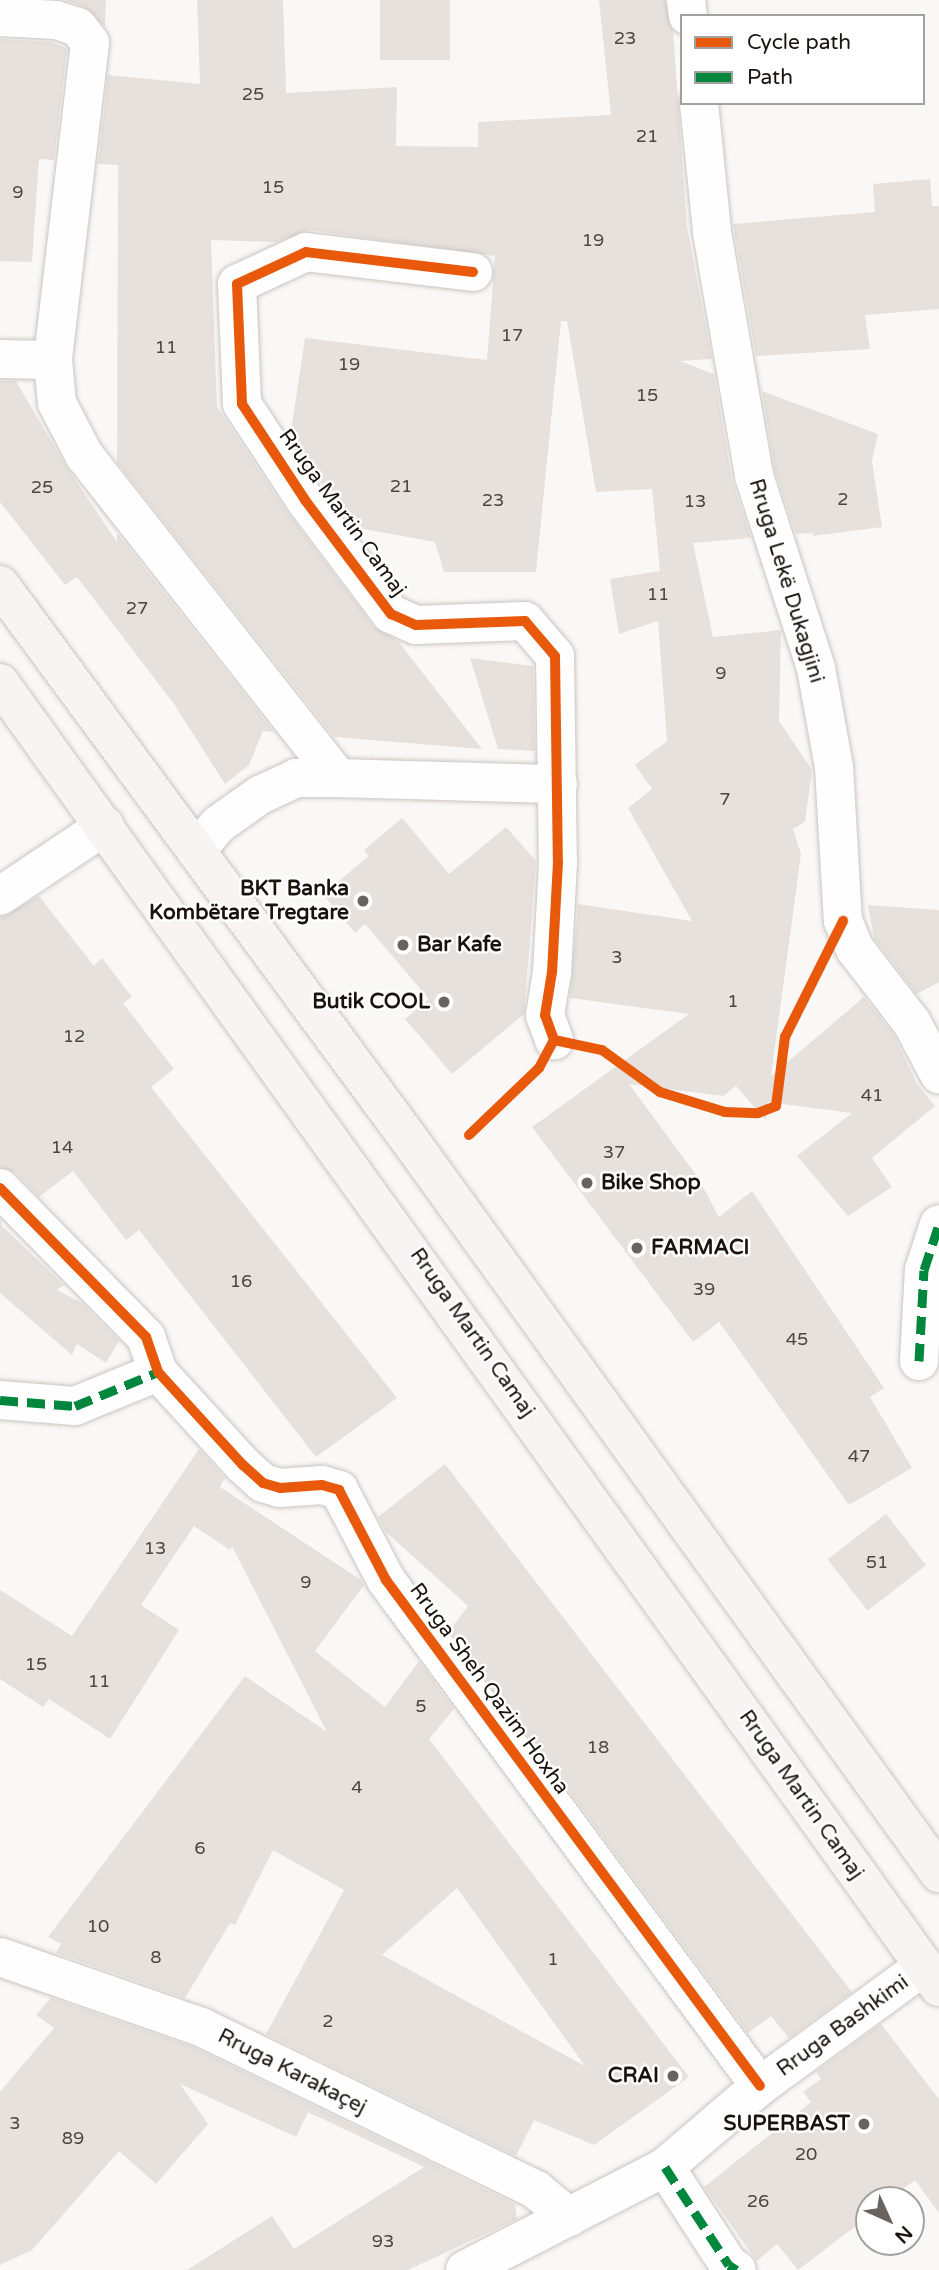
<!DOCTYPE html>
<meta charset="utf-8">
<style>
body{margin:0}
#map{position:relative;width:939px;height:2270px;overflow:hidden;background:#faf8f6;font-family:"Varela Round",sans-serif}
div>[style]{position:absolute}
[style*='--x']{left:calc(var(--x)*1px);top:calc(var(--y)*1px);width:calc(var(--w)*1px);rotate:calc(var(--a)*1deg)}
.building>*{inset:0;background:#e6e1dd;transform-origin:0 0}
.roads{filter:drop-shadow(0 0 2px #cac5c1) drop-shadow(0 0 2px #cac5c1)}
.minor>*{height:38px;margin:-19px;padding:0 19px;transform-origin:19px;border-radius:19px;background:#fefefe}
.major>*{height:38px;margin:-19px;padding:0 19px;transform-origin:19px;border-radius:19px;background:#f7f4f3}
.quiet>*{height:9px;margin-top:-4.5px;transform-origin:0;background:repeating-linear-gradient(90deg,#00873e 0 18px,transparent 0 27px)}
.cycleway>*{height:10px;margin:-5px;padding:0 5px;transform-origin:5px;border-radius:5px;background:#e8590c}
.dots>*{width:19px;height:19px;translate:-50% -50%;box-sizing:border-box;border:4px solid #fff;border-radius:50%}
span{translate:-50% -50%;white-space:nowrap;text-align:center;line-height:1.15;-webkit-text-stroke:5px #fff;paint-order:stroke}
.number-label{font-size:18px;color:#4c4640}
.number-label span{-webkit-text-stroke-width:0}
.street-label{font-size:21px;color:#19130c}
.poi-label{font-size:21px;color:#19130c;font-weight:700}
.right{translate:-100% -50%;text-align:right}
.left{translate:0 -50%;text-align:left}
.legend{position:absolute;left:680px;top:14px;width:245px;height:91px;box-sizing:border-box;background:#fff;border:2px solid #a3a19e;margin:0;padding:9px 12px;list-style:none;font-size:21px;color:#19130c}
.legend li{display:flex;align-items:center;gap:14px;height:35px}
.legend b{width:35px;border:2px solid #a3a19e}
.north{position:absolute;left:855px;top:2186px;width:70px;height:70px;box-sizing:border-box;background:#fff;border:2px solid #a3a19e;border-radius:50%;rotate:135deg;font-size:19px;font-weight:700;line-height:28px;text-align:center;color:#19130c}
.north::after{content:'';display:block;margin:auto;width:24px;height:32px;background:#68635e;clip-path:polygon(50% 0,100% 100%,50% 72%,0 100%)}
</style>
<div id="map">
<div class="building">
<div style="clip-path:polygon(65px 0,106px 0,105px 27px,85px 7px)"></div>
<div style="clip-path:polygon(197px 0,283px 0,286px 93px,397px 87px,396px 146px,478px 147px,478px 122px,611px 115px,599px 0,665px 0,673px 31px,687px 227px,712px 359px,680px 361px,714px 374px,732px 480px,751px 538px,693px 543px,713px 637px,781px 630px,779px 721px,812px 770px,805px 822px,793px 829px,801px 854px,771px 1076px,864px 997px,894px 1035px,917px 1084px,935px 1106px,872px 1158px,892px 1187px,848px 1216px,797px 1156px,852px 1113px,768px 1102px,766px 1120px,736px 1086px,723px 1096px,629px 1084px,697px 1176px,719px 1217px,752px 1191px,884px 1388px,870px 1397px,912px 1468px,849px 1505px,719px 1322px,693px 1342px,532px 1127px,689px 1014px,570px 998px,578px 904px,692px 921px,628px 808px,652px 789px,635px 765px,667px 741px,658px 621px,619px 634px,610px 579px,660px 571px,652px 489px,596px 492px,567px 321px,561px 321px,536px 572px,444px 572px,435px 542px,353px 527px,290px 438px,305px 338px,487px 360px,495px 256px,309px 230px,276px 242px,211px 240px,217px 407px,287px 512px,374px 627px,398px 641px,482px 749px,334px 737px,117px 462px,118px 165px,98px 164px,108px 75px,200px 84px)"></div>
<div style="left:380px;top:0;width:70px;height:60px"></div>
<div style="clip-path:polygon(0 39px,52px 42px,67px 49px,54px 160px,39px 159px,32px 262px,0 261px)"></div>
<div style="clip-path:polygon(930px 179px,932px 206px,939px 206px,939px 309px,865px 315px,870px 349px,756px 356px,733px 224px,875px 212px,873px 184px)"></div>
<div style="clip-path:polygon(0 381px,16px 381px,65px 465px,117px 542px,117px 533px,274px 732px,263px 731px,249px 765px,225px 784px,174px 704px,77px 577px,65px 585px,0 502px)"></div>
<div style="clip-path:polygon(762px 391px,878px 434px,872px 461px,882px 527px,813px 536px,813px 533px,796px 534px,775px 471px)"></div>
<div style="clip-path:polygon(470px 658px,533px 666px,535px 751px,498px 749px)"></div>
<div style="clip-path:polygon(402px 818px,449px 874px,506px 827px,536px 861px,524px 1014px,452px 1074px,405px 1019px,429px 999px,365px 924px,355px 933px,323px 894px,369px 856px,364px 850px)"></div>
<div style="clip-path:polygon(39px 896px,94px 966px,102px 958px,132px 997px,123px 1003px,174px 1069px,151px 1087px,397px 1398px,316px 1457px,139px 1230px,126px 1240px,73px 1171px,39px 1197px,15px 1172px,0 1167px,0 918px)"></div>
<div style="clip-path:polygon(868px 905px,939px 910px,939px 982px,917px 994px,874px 938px)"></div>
<div style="clip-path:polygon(0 1219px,2px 1226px,64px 1285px,57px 1290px,82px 1303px,119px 1341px,106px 1363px,77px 1344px,72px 1355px,0 1293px)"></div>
<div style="clip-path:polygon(evenodd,199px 1449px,225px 1478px,220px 1487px,361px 1580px,364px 1585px,315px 1651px,385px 1707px,419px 1661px,454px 1709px,429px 1739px,689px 2077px,594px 2145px,534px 2120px,516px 2156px,266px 2034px,344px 1890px,273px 1850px,235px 1925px,230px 1923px,185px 1998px,56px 1953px,61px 1944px,48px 1937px,245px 1676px,327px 1732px,232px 1546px,230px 1550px,194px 1526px,141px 1605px,179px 1630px,110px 1739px,49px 1699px,43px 1707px,0 1679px,0 1590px,72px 1636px,199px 1449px,457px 1888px,585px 2066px,382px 1955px,457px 1888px)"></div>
<div style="clip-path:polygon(445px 1464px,852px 1992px,789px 2038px,771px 2016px,748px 2033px,450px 1630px,468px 1606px,386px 1532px,378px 1517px)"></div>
<div style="left:886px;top:1514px;width:65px;height:74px;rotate:52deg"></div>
<div style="clip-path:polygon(51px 1998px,193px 2047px,515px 2204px,517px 2219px,408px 2270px,187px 2270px,272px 2216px,294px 2249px,424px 2167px,308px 2112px,296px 2137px,180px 2084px,208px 2124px,156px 2184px,119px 2151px,32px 2250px,0 2265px,0 2092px,54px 2028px,36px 2015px)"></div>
<div style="clip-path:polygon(881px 2024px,939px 2099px,939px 2213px,915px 2180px,889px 2200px,869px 2200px,869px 2216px,798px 2270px,777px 2244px,757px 2261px,704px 2187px,811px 2102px,803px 2092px,821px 2079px,816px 2072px)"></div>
</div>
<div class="roads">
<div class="minor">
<div style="--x:686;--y:0;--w:16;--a:83"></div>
<div style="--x:0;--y:17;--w:56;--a:3.1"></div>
<div style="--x:56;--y:20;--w:23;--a:18"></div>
<div style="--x:78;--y:27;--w:20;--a:53"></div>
<div style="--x:90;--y:43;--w:319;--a:96.7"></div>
<div style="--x:53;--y:360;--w:43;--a:84.7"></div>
<div style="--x:57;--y:403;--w:59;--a:62.6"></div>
<div style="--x:84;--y:455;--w:411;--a:51.8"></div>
<div style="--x:338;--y:778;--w:220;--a:1.6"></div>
<div style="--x:699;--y:103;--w:130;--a:84.2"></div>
<div style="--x:712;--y:232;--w:248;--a:80.2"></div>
<div style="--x:754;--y:476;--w:202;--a:72.1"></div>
<div style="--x:816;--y:668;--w:101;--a:79.7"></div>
<div style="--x:834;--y:767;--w:154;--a:86.7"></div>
<div style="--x:843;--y:921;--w:30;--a:67"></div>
<div style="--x:855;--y:949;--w:93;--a:52.4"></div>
<div style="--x:912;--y:1023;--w:58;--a:62.1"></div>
<div style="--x:473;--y:272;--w:168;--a:-173.2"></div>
<div style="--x:306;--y:252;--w:76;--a:155.1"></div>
<div style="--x:237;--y:284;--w:120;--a:87.6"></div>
<div style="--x:242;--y:404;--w:115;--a:56.7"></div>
<div style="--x:305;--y:500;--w:143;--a:53"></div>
<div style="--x:391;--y:614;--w:27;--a:24"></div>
<div style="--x:416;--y:625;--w:109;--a:-2.1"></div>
<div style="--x:525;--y:621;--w:46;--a:49.4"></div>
<div style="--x:555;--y:656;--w:206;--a:89.2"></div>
<div style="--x:558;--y:862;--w:110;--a:93.1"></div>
<div style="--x:552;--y:972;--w:44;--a:99.2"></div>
<div style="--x:545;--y:1015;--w:27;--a:70"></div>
<div style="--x:0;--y:359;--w:53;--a:1.1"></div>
<div style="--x:196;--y:851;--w:35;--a:-50"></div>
<div style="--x:219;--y:824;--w:50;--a:-35.3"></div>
<div style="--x:260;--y:795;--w:40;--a:-25"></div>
<div style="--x:296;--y:778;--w:42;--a:0"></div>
<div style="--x:0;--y:896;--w:126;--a:-33.7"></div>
<div style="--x:0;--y:1188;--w:209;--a:45.6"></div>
<div style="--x:146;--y:1337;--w:37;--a:71"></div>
<div style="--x:158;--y:1372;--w:126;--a:47.6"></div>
<div style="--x:243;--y:1465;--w:27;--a:42"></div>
<div style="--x:263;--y:1483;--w:18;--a:16"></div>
<div style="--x:280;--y:1488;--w:42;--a:-4.1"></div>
<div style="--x:322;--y:1485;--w:18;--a:16"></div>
<div style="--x:339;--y:1490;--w:102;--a:62.4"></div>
<div style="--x:386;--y:1580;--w:629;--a:53.53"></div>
<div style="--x:919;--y:1361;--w:91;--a:-86.9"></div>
<div style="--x:924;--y:1270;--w:48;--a:-71.9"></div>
<div style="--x:0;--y:1400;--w:75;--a:4.6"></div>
<div style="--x:75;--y:1406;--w:90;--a:-22.3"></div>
<div style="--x:0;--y:1957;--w:213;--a:19.2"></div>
<div style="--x:201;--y:2027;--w:373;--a:25.9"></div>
<div style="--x:536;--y:2190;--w:43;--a:39.3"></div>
<div style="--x:665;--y:2167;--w:117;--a:56.9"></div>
<div style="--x:729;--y:2265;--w:9;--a:32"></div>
<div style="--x:465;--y:2270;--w:225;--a:-27.2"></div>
<div style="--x:665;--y:2167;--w:125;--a:-40.5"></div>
<div style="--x:760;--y:2086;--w:203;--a:-36.2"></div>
</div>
<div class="major">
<div style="--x:0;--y:585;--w:697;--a:53.57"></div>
<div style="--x:414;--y:1146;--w:897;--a:54.17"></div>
<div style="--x:0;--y:683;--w:1607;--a:54.24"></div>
</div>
</div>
<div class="quiet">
<div style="--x:919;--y:1361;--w:91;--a:-86.9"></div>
<div style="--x:924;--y:1270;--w:48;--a:-71.9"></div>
<div style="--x:0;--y:1400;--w:75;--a:4.6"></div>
<div style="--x:75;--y:1406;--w:90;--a:-22.3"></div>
<div style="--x:158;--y:1372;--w:6;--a:39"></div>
<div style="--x:665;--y:2167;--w:117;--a:56.9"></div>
<div style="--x:729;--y:2265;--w:9;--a:32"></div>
</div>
<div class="cycleway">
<div style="--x:473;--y:272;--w:168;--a:-173.2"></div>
<div style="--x:306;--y:252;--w:76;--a:155.1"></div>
<div style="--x:237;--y:284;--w:120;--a:87.6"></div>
<div style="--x:242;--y:404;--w:115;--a:56.7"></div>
<div style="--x:305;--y:500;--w:143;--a:53"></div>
<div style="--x:391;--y:614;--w:27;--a:24"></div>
<div style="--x:416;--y:625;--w:109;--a:-2.1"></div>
<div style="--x:525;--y:621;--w:46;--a:49.4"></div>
<div style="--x:555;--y:656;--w:206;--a:89.2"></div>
<div style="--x:558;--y:862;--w:110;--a:93.1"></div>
<div style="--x:552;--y:972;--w:44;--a:99.2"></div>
<div style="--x:545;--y:1015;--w:27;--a:70"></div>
<div style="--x:469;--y:1135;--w:97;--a:-43.7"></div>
<div style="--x:539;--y:1068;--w:32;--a:-62"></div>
<div style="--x:554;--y:1040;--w:49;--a:11.8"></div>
<div style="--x:602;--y:1050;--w:72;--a:35.9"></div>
<div style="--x:660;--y:1092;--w:68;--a:17.1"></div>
<div style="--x:725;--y:1112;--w:33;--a:2"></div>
<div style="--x:758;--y:1113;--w:19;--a:-21"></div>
<div style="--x:776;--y:1106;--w:70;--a:-82.6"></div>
<div style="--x:785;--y:1037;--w:130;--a:-63.4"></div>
<div style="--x:0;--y:1188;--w:209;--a:45.6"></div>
<div style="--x:146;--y:1337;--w:37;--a:71"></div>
<div style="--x:158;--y:1372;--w:126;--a:47.6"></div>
<div style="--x:243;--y:1465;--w:27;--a:42"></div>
<div style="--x:263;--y:1483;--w:18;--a:16"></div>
<div style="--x:280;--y:1488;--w:42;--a:-4.1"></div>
<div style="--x:322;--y:1485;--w:18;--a:16"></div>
<div style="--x:339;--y:1490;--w:102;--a:62.4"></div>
<div style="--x:386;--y:1580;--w:629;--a:53.53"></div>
</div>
<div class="dots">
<div style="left:363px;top:901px;background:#68635e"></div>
<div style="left:403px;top:945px;background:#68635e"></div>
<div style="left:444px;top:1002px;background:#68635e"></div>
<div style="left:587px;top:1183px;background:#68635e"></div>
<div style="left:637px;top:1248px;background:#68635e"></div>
<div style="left:673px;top:2076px;background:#68635e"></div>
<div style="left:864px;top:2124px;background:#68635e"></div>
</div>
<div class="number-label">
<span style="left:625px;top:38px">23</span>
<span style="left:253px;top:94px">25</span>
<span style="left:647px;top:136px">21</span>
<span style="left:273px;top:187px">15</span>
<span style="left:18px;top:192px">9</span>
<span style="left:593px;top:240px">19</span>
<span style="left:512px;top:335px">17</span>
<span style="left:166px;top:347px">11</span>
<span style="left:349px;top:364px">19</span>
<span style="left:647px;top:395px">15</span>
<span style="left:401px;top:486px">21</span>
<span style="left:42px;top:487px">25</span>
<span style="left:843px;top:499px">2</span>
<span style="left:493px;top:500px">23</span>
<span style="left:695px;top:501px">13</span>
<span style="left:658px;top:594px">11</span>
<span style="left:137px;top:608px">27</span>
<span style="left:721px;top:673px">9</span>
<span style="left:725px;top:799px">7</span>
<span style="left:617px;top:957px">3</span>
<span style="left:733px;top:1001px">1</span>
<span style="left:74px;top:1036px">12</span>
<span style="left:872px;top:1095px">41</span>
<span style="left:62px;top:1147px">14</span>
<span style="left:614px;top:1152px">37</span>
<span style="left:241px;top:1281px">16</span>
<span style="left:704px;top:1289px">39</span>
<span style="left:797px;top:1339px">45</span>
<span style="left:859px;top:1456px">47</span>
<span style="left:155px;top:1548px">13</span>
<span style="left:877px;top:1562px">51</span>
<span style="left:306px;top:1582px">9</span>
<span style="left:36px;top:1664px">15</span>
<span style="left:99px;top:1681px">11</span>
<span style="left:421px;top:1706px">5</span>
<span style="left:598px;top:1747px">18</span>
<span style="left:357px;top:1787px">4</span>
<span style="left:200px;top:1848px">6</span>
<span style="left:98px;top:1926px">10</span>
<span style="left:156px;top:1957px">8</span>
<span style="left:553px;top:1959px">1</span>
<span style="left:328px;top:2021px">2</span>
<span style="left:15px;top:2123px">3</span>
<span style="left:73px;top:2138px">89</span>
<span style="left:806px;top:2154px">20</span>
<span style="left:758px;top:2201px">26</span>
<span style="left:383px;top:2241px">93</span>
</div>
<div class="street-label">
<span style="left:342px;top:513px;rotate:54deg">Rruga Martin Camaj</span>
<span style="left:786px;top:581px;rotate:73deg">Rruga Lekë Dukagjini</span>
<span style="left:472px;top:1333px;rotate:55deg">Rruga Martin Camaj</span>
<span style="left:489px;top:1689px;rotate:54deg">Rruga Sheh Qazim Hoxha</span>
<span style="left:801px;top:1795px;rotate:55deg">Rruga Martin Camaj</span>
<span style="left:843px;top:2026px;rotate:-36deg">Rruga Bashkimi</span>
<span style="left:292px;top:2072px;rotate:27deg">Rruga Karakaçej</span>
</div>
<div class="poi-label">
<span class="right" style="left:349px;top:901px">BKT Banka<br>Kombëtare Tregtare</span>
<span class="left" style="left:417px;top:945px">Bar Kafe</span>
<span class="right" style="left:430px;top:1002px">Butik COOL</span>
<span class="left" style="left:601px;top:1183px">Bike Shop</span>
<span class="left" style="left:651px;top:1248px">FARMACI</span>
<span class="right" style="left:659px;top:2076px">CRAI</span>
<span class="right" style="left:850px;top:2124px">SUPERBAST</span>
</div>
<ul class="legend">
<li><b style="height:9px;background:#e8590c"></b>Cycle path</li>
<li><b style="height:9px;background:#00873e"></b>Path</li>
</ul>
<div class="north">N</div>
</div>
